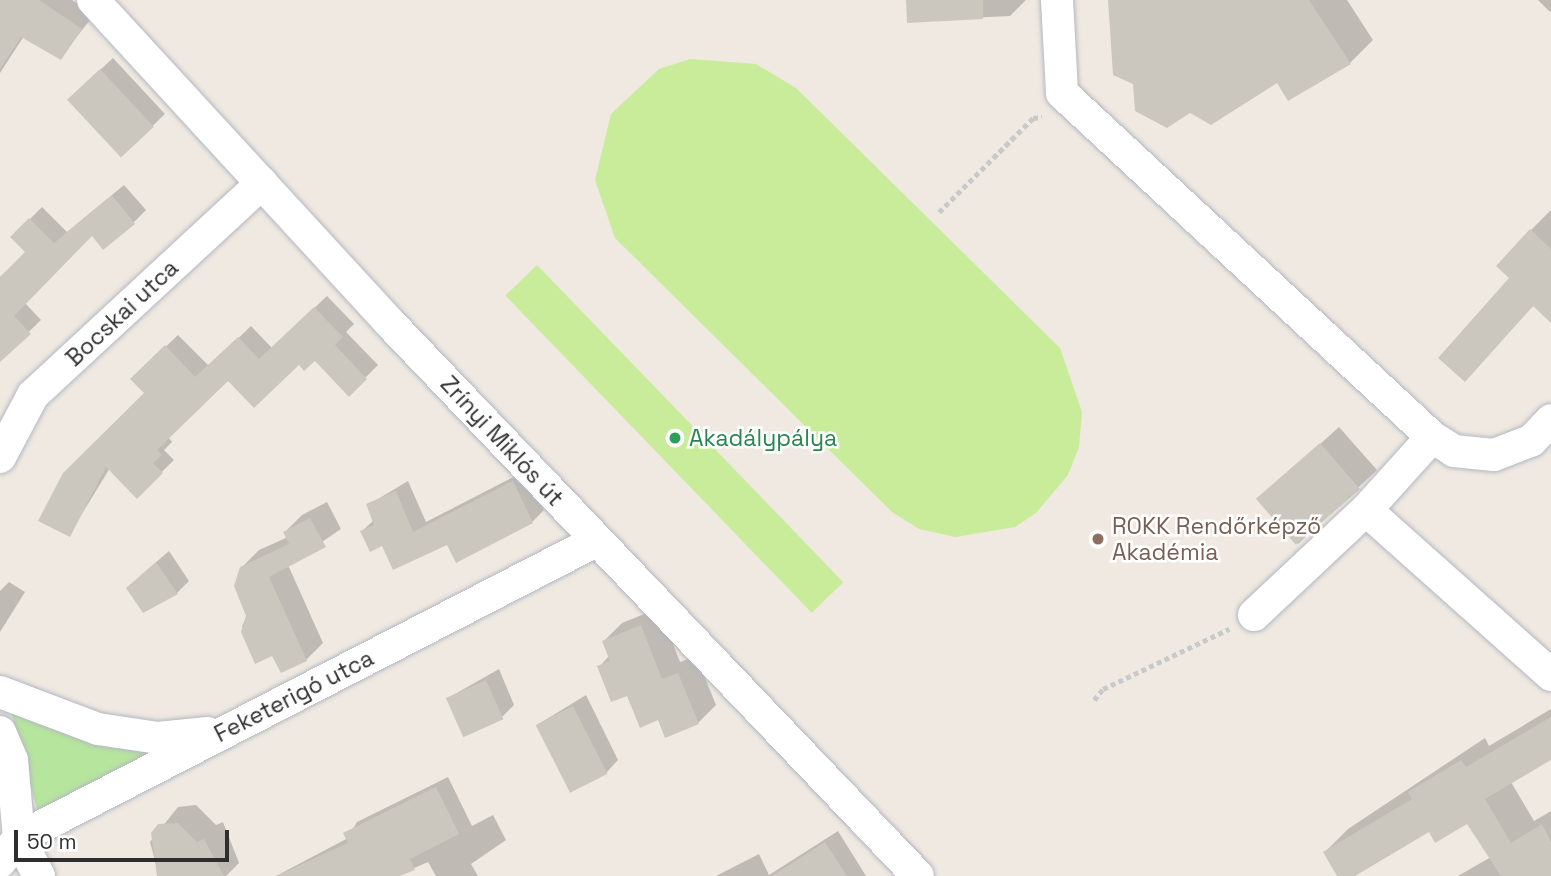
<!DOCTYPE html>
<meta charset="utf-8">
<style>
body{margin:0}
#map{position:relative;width:1551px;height:876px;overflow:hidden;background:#efe9e1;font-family:"Space Grotesk",sans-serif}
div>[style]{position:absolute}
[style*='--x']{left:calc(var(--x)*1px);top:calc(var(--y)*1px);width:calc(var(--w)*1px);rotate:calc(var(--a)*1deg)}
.green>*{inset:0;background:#b6e59e}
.pitch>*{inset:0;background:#c9ec9a;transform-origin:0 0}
.shadow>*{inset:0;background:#0003}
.building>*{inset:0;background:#cbc7bf;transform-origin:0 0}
.path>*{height:4.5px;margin-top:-2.25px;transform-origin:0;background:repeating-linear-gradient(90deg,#c9c9c9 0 5px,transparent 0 8.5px)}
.roads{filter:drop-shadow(0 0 2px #b4b7c1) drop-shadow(0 0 2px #b4b7c1)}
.minor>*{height:32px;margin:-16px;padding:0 16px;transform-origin:16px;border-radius:16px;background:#fff}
.dots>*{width:19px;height:19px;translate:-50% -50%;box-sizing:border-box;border:4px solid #fff;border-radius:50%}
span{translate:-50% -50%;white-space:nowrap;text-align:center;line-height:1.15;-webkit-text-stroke:5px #fff;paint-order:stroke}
.street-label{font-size:23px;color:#2e2e2e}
.leisure-label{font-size:23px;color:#27864d}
.left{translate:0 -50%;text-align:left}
.education-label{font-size:23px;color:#785e54}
.scale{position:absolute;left:14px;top:830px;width:215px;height:32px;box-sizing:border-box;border:4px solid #2e2e2e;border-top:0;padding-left:9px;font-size:21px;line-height:24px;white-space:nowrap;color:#2e2e2e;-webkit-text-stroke:5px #fff;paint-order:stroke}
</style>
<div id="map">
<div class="green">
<div style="clip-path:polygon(11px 712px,140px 746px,144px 752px,141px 760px,38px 813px)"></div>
</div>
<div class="pitch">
<div style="clip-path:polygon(690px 59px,756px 64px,796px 88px,1060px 348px,1082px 412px,1079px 447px,1068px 475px,1036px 513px,1015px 527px,955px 537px,919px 529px,892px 512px,615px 238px,595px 180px,611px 114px,659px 69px)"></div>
<div style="left:537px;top:265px;width:441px;height:44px;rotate:46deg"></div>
</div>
<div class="shadow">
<div style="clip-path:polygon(0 0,72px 0,94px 15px,60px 58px,24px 36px,0 73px)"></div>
<div style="clip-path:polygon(908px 0,1026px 0,1010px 16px,909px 21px)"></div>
<div style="clip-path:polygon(1110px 0,1347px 0,1373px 40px,1350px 63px,1277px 81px,1134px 83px)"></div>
<div style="clip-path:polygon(1538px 0,1551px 0,1551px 10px,1550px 12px)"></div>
<div style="clip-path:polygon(113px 58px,165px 114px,122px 155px,86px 83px)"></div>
<div style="clip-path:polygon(124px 185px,146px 210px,134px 222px,92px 233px,24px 302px,41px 320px,0 360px,0 277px,27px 252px,12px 237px,42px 207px,67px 232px)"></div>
<div style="clip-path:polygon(1551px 210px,1551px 302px,1534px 305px,1465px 380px,1531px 230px)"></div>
<div style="clip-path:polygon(327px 296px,354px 324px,346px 332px,378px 365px,349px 394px,315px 358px,228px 378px,168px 437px,172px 442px,164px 450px,174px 460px,137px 496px,110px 468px,69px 535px,40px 520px,146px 393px,132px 379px,178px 335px,209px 366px,251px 326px,272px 348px)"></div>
<div style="clip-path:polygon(1339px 427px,1377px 470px,1298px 544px,1278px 482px)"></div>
<div style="clip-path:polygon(525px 471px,544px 510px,532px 522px,448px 543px,383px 544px,362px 531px,374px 520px,368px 505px,408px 481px,426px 522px)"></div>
<div style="clip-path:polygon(327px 502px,341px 529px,288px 565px,323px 643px,306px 660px,273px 654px,256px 661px,242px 626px,247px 616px,241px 568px,259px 550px,288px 537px,285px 532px,302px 515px)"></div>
<div style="clip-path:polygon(169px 551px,189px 581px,177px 593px,140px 576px)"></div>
<div style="clip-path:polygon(9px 582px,25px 592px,0 632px,0 591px)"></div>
<div style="clip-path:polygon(659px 608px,680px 662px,696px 656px,716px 705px,698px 723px,659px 718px,599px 667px,609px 656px,604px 641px,622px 623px)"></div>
<div style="clip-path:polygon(499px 669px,514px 705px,502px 717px,448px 698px)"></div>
<div style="clip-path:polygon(586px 695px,618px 760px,606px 773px,537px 725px)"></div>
<div style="clip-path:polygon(1551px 709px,1551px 758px,1511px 782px,1534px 821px,1551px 811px,1551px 876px,1458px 876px,1491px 857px,1468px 821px,1430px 830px,1352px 876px,1339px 876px,1325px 852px,1348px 829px,1485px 738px,1489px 746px)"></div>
<div style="clip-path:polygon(448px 777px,472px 826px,493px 815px,506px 840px,471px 864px,478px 876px,436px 876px,428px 862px,396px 876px,276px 876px,348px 838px,357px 822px)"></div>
<div style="clip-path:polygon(196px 805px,216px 825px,223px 822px,239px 863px,226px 876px,159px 876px,150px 842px,178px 807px)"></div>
<div style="clip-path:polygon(838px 831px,866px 876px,716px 876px,759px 854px,769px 875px)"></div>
</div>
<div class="building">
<div style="clip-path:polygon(0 0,39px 0,82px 29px,61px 60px,21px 37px,0 69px)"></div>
<div style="clip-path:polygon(906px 0,983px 0,983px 19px,907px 23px)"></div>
<div style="clip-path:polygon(1108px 0,1309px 0,1351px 64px,1288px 101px,1277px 83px,1211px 125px,1190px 113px,1167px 128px,1135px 111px,1133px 84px,1113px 75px)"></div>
<div style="left:100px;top:69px;width:79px;height:45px;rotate:47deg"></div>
<div style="clip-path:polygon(112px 195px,135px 224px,103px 250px,92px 236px,14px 316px,31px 334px,0 362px,0 277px,25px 252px,10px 237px,29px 218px,54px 243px)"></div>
<div style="clip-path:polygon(1530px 229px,1551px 249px,1551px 323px,1533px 306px,1465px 382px,1438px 358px,1509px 278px,1496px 266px)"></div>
<div style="clip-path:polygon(314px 307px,343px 337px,335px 345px,367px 379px,349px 397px,315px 361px,304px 371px,299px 365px,254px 408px,228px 381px,157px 450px,162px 455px,153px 463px,163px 473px,137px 499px,106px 467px,70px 537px,38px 521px,63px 473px,144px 393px,130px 379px,165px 345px,195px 377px,238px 337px,259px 359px)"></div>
<div style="left:1320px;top:443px;width:61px;height:85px;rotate:49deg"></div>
<div style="clip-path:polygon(513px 481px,533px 523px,456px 563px,447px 545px,393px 570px,382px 546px,370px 552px,360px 531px,374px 525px,366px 504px,396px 491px,413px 532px)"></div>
<div style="clip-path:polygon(310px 518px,326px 547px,269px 577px,307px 661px,281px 673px,272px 656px,255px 664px,241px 632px,246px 616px,234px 586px,240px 567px,289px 544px,283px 532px)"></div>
<div style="clip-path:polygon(156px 562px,178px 594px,143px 613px,126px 588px)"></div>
<div style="clip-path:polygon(641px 625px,662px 679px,678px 673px,699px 724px,665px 738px,658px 720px,640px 728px,627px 696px,611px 702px,597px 666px,610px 661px,602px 641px)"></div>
<div style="left:486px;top:680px;width:43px;height:44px;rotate:66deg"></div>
<div style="left:573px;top:706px;width:76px;height:42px;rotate:63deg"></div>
<div style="clip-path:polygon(1551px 717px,1551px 760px,1485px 799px,1511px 843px,1542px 824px,1551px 842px,1551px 876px,1501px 876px,1467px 824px,1435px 843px,1429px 832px,1355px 876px,1337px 876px,1323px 852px,1412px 799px,1408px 792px,1461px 760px,1466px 767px)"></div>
<div style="clip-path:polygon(436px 787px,459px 834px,410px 859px,415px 870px,400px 876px,276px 876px,348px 843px,343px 833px)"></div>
<div style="clip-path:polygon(178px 823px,197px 842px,204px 839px,224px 876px,157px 876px,151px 833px,158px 824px)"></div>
<div style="clip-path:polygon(825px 842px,847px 876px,772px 876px)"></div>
</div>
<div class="path">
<div style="--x:939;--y:212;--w:133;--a:-45"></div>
<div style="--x:1033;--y:118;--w:9;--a:-6"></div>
<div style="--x:1094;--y:700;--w:14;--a:-51"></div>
<div style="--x:1103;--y:689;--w:140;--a:-25.5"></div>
</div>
<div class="roads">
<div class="minor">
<div style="--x:93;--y:0;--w:436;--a:47.4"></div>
<div style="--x:388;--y:321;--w:767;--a:46.32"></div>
<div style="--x:1057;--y:0;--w:93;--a:86.9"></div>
<div style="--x:1062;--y:93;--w:505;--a:42.91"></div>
<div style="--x:1432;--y:437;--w:98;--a:132.1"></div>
<div style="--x:1366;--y:510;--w:248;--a:41.7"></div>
<div style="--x:1432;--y:437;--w:26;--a:32"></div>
<div style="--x:1454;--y:451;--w:40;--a:5.7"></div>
<div style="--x:1494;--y:455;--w:40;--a:-21"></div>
<div style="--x:1531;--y:441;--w:29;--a:-46"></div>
<div style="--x:0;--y:457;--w:70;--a:-62"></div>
<div style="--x:33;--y:395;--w:312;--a:-42.8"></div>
<div style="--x:1254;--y:615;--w:154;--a:-43.2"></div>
<div style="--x:0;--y:692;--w:105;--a:20.7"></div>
<div style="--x:98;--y:729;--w:61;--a:8.5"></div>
<div style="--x:158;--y:738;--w:50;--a:-5.7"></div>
<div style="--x:0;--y:732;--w:30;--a:67"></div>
<div style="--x:12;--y:760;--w:78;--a:84.9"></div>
<div style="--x:19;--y:838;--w:43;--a:62.2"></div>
<div style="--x:0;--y:862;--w:31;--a:-52"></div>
<div style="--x:19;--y:838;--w:649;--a:-27.24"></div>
</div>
</div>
<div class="dots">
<div style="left:675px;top:438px;background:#2e9e5b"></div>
<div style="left:1098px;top:539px;background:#8d6e63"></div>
</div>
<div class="street-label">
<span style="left:122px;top:313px;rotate:-43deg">Bocskai utca</span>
<span style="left:502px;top:441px;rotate:47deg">Zrínyi Miklós út</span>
<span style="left:294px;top:696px;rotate:-27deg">Feketerigó utca</span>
</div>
<div class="leisure-label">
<span class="left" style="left:689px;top:438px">Akadálypálya</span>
</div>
<div class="education-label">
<span class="left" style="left:1112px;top:539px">ROKK Rendőrképző<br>Akadémia</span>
</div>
<div class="scale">50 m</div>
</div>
